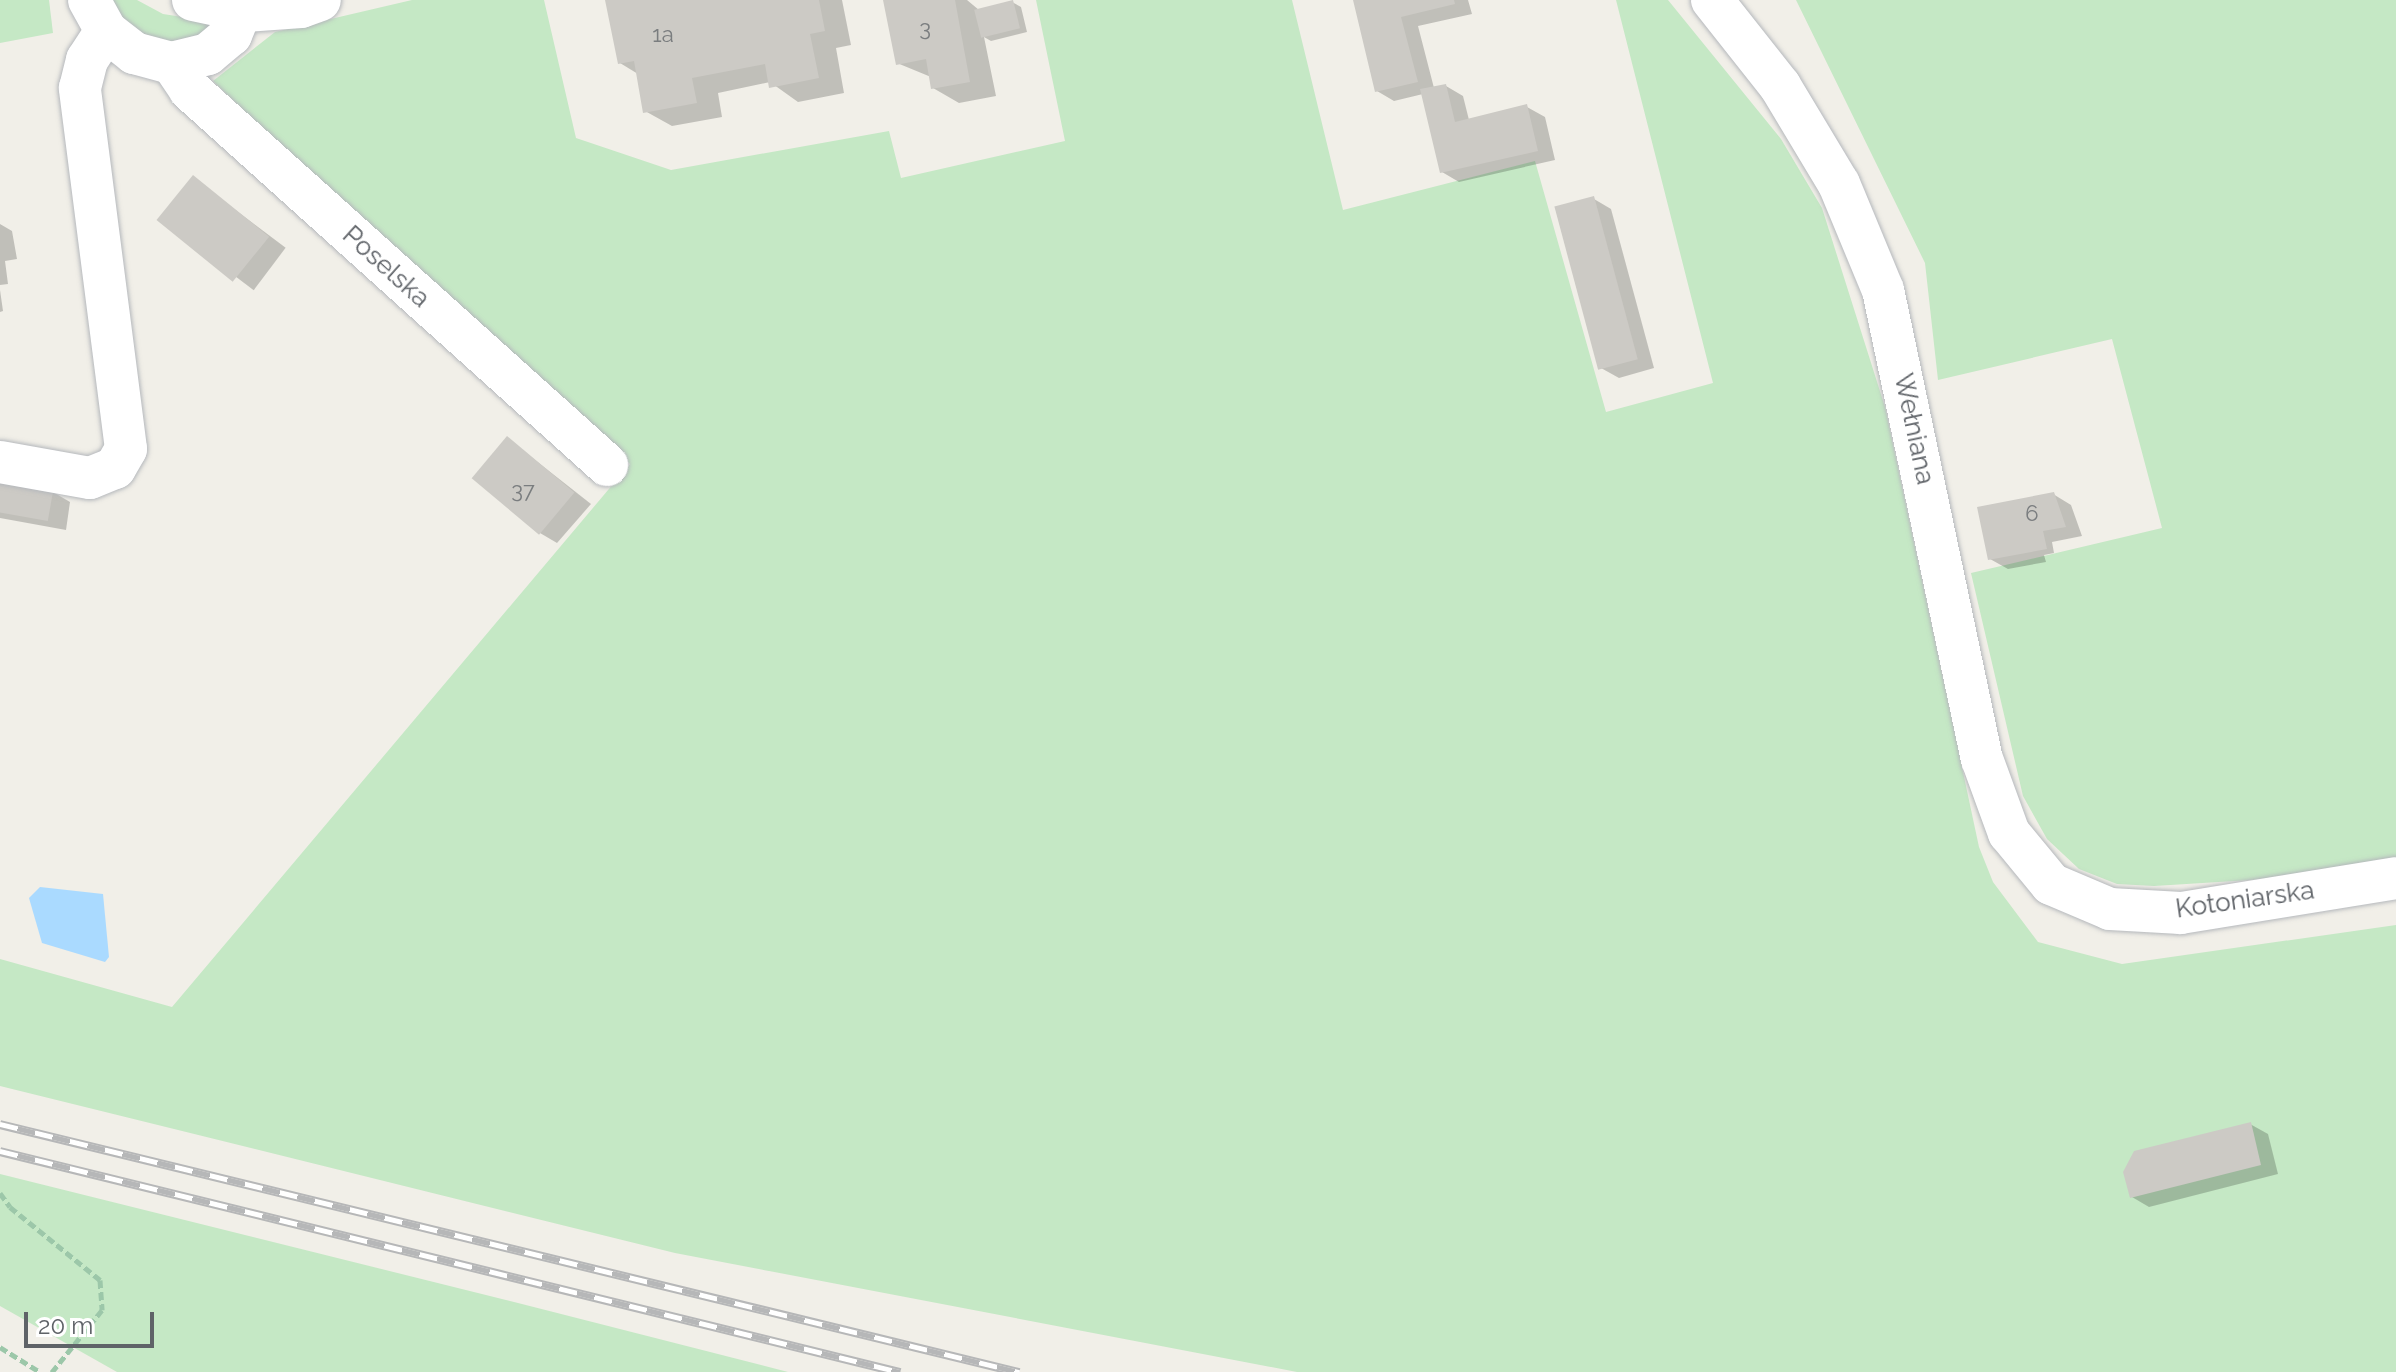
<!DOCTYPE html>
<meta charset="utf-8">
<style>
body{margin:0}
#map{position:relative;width:2396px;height:1372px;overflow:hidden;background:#f1efe8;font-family:Raleway,sans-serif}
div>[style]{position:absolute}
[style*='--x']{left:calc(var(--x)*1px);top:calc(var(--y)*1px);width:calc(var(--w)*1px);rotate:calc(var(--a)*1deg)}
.green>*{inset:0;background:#c5e8c5}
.water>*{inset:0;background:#aadaff}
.shadow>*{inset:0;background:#0003;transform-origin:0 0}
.building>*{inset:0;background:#cccac5;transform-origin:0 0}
.path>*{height:5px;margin-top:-2.5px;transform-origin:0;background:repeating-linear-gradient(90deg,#9cc7a9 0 8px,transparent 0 12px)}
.roads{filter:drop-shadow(0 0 2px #b5b8bc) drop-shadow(0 0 2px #b5b8bc)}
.minor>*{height:42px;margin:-21px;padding:0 21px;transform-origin:21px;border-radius:21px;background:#fff}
.rail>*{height:9px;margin-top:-4.5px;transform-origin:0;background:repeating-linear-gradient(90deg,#fff 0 18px,#b6b7b8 0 36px);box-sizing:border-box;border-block:2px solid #b6b7b8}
span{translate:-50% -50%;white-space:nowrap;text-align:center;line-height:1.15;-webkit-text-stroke:6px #fff;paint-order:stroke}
.number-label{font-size:22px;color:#7a7d7f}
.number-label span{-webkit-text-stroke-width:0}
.street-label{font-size:26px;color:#5f6368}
.scale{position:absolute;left:24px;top:1312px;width:130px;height:36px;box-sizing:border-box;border:4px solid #5f6368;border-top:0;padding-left:10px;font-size:24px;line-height:28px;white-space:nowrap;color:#5f6368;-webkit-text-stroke:6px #fff;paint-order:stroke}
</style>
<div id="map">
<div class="green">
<div style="clip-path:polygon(0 0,49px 0,53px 33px,0 43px)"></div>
<div style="clip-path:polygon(108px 0,137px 0,163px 14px,215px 22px,198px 36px,167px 42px,131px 29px)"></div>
<div style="clip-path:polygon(412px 0,544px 0,576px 138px,671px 170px,889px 131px,901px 178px,1065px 141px,1036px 0,1292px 0,1343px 210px,1535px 161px,1606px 412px,1713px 383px,1616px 0,1668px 0,1781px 139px,1822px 208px,1885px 407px,1979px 847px,1993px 882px,2038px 942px,2122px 964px,2396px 925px,2396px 1372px,1297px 1372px,675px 1253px,0 1086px,0 959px,172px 1007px,630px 464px,454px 311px,213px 81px,275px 32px)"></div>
<div style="clip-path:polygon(1796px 0,2396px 0,2396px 859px,2267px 879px,2154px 886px,2117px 884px,2079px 869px,2047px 839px,2023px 796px,1971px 573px,2162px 528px,2112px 339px,1938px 380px,1925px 263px)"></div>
<div style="clip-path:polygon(0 1174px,518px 1303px,788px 1372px,117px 1372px,0 1306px)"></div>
</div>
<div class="water">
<div style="clip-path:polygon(40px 887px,103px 894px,109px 957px,105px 962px,42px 943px,29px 898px)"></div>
</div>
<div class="shadow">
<div style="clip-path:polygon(607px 0,842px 0,851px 45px,836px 48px,844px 93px,798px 102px,770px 82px,718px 93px,722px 117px,672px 126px,645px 111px,638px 74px,620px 63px)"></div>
<div style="clip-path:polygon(885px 0,967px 0,979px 10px,1012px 2px,1021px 7px,1027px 32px,991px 41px,984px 37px,996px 96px,959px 103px,933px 88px,931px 77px,897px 63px)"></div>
<div style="clip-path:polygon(1355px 0,1468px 0,1472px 14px,1418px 26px,1434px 88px,1446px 86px,1463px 96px,1469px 120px,1527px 107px,1545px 117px,1555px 160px,1459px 182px,1442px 172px,1423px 94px,1394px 101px,1377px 91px)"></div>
<div style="left:193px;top:178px;width:116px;height:53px;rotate:37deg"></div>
<div style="clip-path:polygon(1594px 199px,1611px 209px,1654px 368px,1619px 378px,1601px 368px)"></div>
<div style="clip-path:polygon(0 224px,12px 231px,17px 259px,5px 261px,8px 284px,0 285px)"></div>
<div style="clip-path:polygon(0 290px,3px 311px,0 312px)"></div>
<div style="clip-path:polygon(507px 438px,591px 504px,557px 543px,540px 533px)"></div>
<div style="clip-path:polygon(0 483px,53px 492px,70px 502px,66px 530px,0 518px)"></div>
<div style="clip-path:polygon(2053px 494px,2071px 505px,2082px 536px,2052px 542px,2054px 553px,2044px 555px,2046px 562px,2008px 569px,1990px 559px)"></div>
<div style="clip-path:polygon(2250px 1124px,2268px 1134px,2278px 1174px,2149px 1207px,2132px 1197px)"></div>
</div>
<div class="building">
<div style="clip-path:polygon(605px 0,819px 0,825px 31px,810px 34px,819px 78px,769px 88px,765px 64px,692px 78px,697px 103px,643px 113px,634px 61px,618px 64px)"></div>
<div style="clip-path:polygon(883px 0,955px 0,970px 82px,931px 89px,926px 59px,896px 65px)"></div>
<div style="left:1013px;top:0;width:29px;height:40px;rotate:76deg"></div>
<div style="clip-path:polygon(1353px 0,1454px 0,1455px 4px,1401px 17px,1418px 82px,1375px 92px)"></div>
<div style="clip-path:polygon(1446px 84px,1455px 122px,1527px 104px,1538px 151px,1440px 173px,1420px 89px)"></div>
<div style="left:193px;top:175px;width:98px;height:58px;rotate:39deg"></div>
<div style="left:1594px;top:196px;width:169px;height:41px;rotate:75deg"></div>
<div style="left:507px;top:436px;width:88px;height:55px;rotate:40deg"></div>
<div style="left:0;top:481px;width:54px;height:31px;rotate:10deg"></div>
<div style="clip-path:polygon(2054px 492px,2066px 527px,2043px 531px,2047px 549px,1988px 560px,1977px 507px)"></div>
<div style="clip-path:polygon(2251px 1122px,2261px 1165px,2130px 1198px,2123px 1172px,2134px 1151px)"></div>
</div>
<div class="path">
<div style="--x:0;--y:1193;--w:17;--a:54"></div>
<div style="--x:10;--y:1207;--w:116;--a:39"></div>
<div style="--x:100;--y:1280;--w:30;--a:86"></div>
<div style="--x:102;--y:1310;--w:80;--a:128.9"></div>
<div style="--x:0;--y:1347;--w:47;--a:32"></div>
</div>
<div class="roads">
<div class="minor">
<div style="--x:89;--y:0;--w:35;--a:61"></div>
<div style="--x:106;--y:31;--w:36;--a:38"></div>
<div style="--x:134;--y:53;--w:39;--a:15"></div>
<div style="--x:172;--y:63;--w:37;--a:-14"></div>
<div style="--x:208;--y:54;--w:30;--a:-40"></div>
<div style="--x:231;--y:35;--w:38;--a:-68"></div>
<div style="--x:193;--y:0;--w:53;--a:11.9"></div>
<div style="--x:245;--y:11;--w:56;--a:-4.1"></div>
<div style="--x:301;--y:7;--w:20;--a:-20"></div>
<div style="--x:1712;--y:0;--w:110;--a:51.7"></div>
<div style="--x:1780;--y:86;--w:114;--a:59"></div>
<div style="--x:1839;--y:184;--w:115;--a:67.5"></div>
<div style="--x:1883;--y:290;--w:479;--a:78.1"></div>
<div style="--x:1982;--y:759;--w:79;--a:70"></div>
<div style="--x:2009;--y:833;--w:66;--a:50.5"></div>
<div style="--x:2051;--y:884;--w:64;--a:23"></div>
<div style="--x:2110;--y:909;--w:71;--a:3.2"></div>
<div style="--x:2181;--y:913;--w:218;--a:-9.2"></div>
<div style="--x:172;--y:63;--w:32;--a:56"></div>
<div style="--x:190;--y:90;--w:561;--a:41.96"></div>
<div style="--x:0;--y:462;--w:91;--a:10.1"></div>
<div style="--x:90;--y:478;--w:27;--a:-22"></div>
<div style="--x:115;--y:468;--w:22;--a:-60"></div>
<div style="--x:126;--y:449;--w:364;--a:-97.3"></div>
<div style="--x:80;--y:88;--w:29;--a:-76"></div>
<div style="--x:87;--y:60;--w:35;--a:-57"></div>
</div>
</div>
<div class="rail">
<div style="--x:0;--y:1124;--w:1049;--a:13.68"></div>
<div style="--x:0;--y:1151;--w:927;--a:13.8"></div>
</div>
<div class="number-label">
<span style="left:925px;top:29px">3</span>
<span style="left:663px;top:35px">1a</span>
<span style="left:523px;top:491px">37</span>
<span style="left:2032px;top:514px">6</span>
</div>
<div class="street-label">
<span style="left:386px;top:267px;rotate:42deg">Poselska</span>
<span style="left:1914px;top:429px;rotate:78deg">Wełniana</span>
<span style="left:2245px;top:900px;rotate:-8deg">Kotoniarska</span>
</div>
<div class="scale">20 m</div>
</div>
